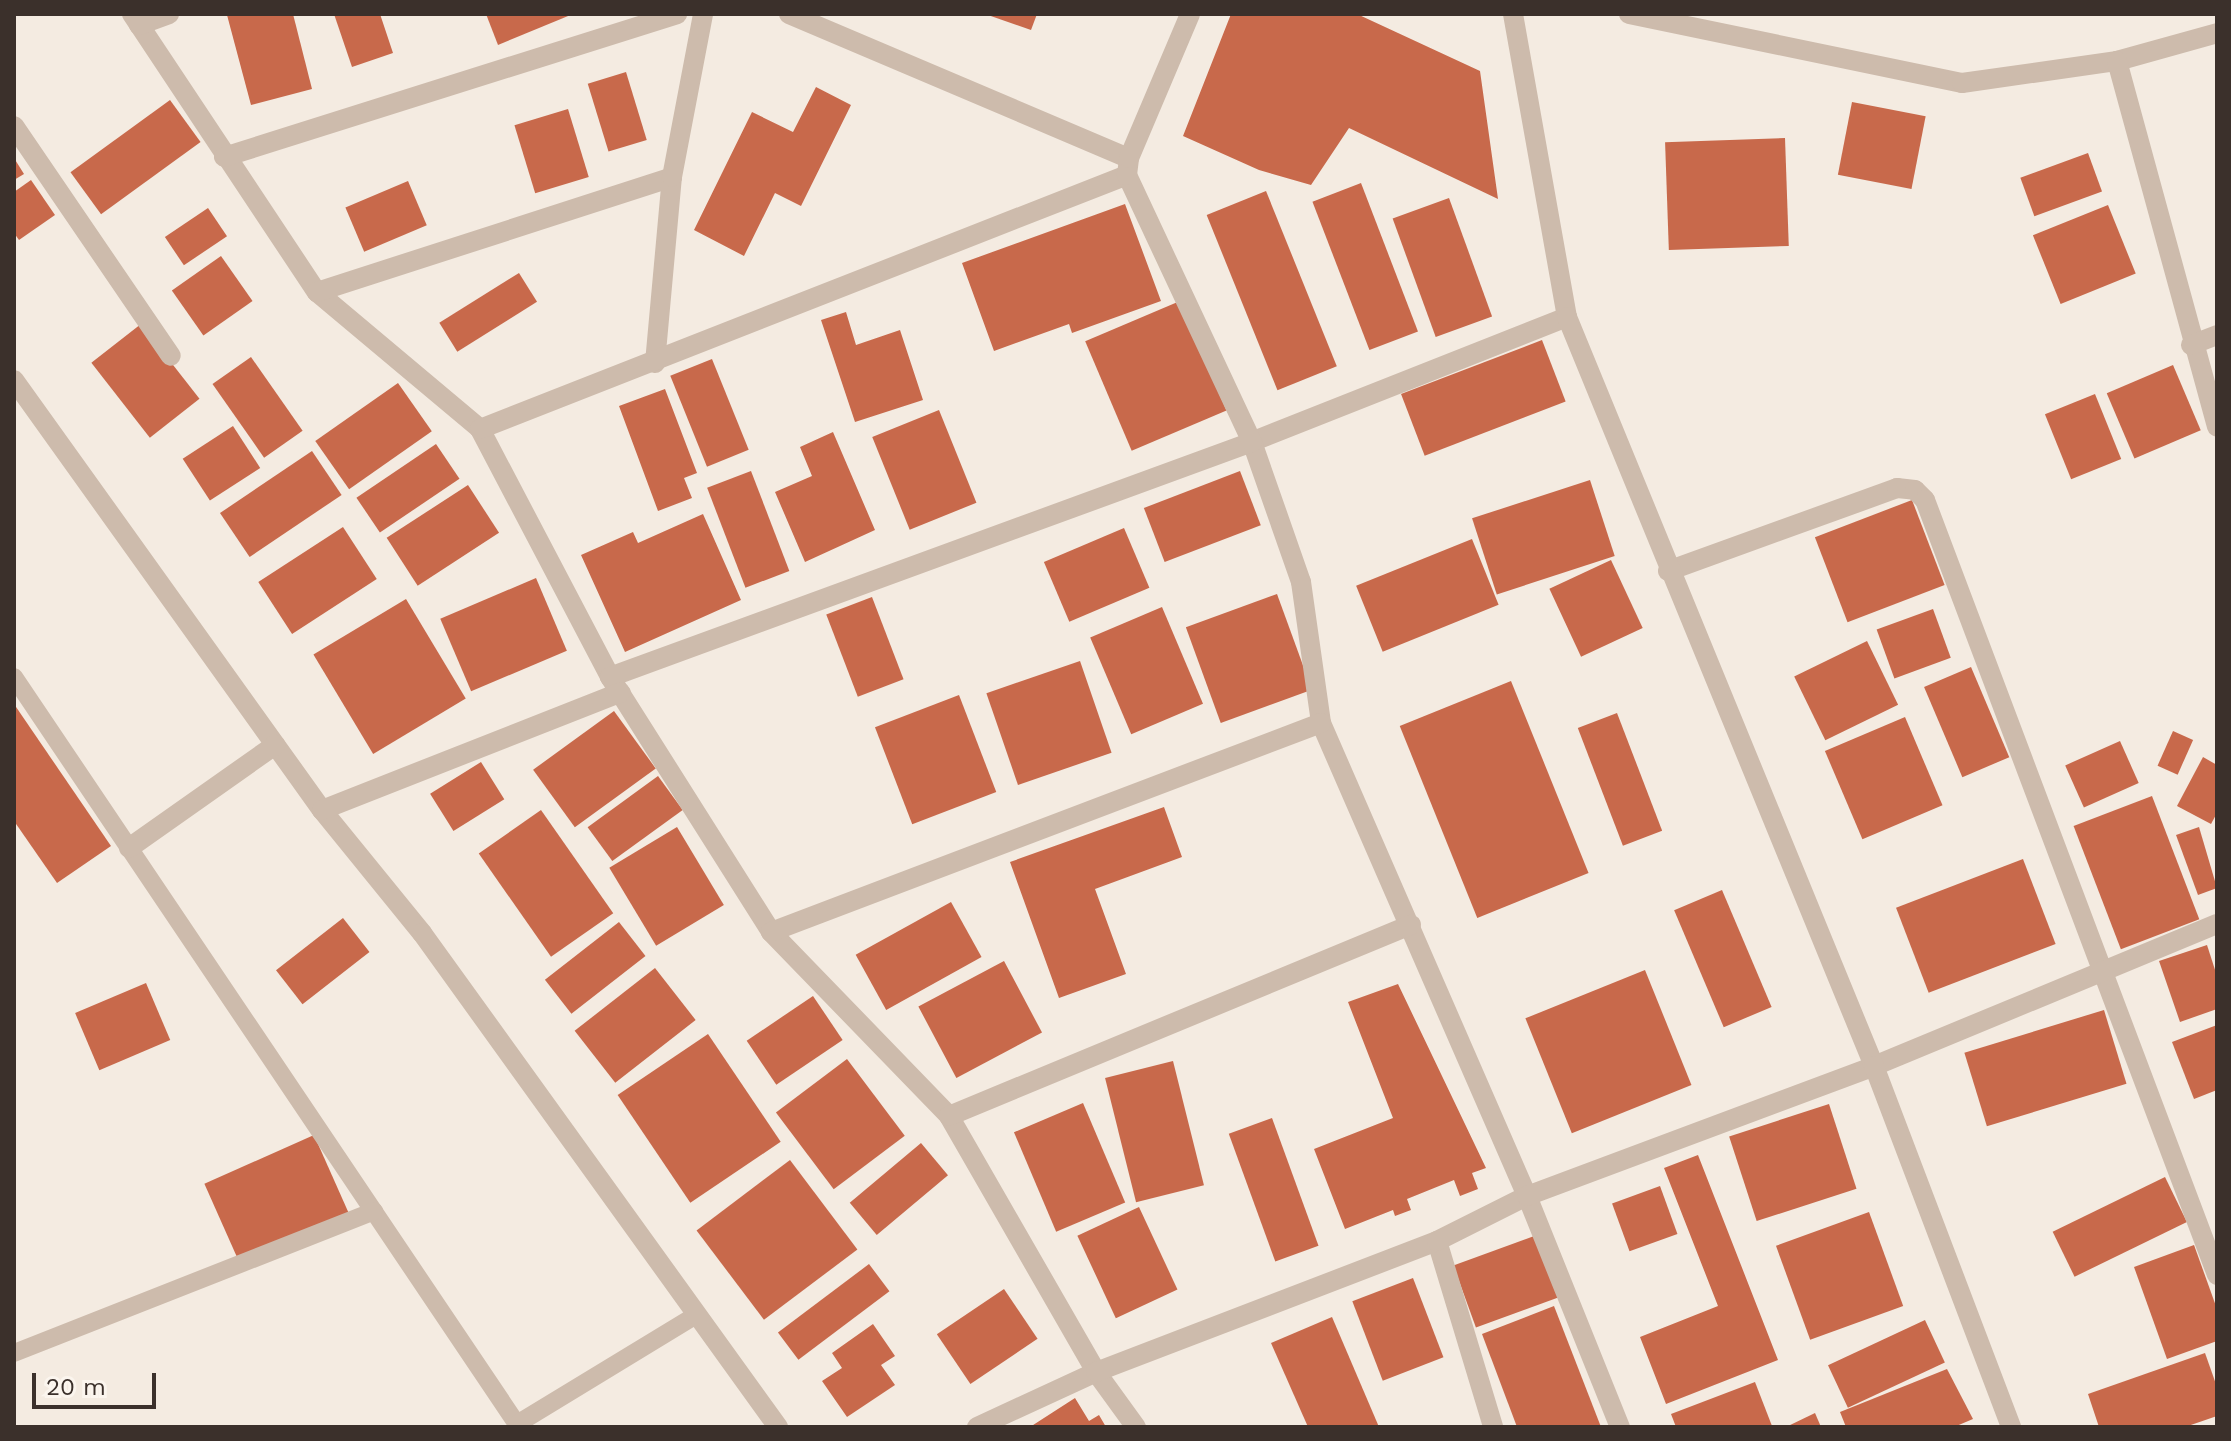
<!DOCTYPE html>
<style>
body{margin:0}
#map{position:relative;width:2231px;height:1441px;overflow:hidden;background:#f4ebe1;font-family:"Work Sans",sans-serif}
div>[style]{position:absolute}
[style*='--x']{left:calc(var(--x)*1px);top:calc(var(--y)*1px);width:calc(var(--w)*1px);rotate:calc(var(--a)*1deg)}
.building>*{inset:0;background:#c8694b;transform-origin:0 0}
.service>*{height:18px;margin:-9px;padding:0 9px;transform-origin:9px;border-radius:9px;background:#cdbbac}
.minor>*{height:20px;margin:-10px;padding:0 10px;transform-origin:10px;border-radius:10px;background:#cdbbac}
.tertiary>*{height:20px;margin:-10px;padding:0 10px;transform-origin:10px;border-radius:10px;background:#cdbbac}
span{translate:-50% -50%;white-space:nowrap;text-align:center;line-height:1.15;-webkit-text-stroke:6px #fbf5ee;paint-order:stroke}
.frame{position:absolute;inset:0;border:16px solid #3b302b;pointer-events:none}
.scale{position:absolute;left:32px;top:1373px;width:124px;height:36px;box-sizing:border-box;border:4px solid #3b302b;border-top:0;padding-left:10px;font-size:24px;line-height:28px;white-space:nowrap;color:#3b302b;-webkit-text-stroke:6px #fbf5ee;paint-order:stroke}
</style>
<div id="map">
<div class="building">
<div style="clip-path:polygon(293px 14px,312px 89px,251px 105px,227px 15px)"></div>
<div style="clip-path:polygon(334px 14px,380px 14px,393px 53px,352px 67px)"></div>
<div style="clip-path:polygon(486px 14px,573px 14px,498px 45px)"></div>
<div style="clip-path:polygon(985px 14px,1037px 14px,1031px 30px)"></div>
<div style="clip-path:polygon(1231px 14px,1357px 14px,1480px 71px,1498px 199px,1349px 128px,1311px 185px,1259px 170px,1183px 136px)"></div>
<div style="left:626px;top:72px;width:71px;height:40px;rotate:73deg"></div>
<div style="clip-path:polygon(816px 87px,851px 105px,801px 206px,775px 193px,744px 256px,694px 230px,752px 112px,793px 132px)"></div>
<div style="left:170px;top:100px;width:52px;height:123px;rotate:54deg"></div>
<div style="left:1852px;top:102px;width:75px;height:74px;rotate:11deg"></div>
<div style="left:568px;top:109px;width:71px;height:56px;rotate:73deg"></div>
<div style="left:1785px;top:138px;width:108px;height:120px;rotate:88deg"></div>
<div style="left:2088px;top:153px;width:41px;height:72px;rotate:70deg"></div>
<div style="clip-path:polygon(14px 158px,24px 174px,14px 180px)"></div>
<div style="clip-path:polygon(31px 180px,55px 215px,19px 240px,14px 233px,14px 192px)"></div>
<div style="left:408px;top:181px;width:48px;height:68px;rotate:67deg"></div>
<div style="left:1361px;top:183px;width:159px;height:52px;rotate:69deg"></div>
<div style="left:1266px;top:191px;width:189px;height:64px;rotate:68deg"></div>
<div style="left:1449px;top:198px;width:126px;height:60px;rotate:70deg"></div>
<div style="clip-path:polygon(1125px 204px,1161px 301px,1072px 333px,1069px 324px,994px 351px,962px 263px)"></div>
<div style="left:2108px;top:205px;width:74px;height:81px;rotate:68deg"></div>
<div style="left:208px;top:208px;width:34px;height:52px;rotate:56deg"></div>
<div style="left:221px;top:256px;width:55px;height:60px;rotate:55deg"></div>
<div style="left:519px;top:273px;width:34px;height:94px;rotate:58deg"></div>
<div style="left:1180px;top:301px;width:119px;height:103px;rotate:67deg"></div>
<div style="clip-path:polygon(846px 312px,856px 345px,900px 330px,923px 400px,855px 422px,821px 320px)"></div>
<div style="left:141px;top:324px;width:95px;height:63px;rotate:52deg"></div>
<div style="left:1542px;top:340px;width:66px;height:151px;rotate:69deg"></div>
<div style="left:251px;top:357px;width:90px;height:47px;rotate:55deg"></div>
<div style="left:712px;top:359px;width:98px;height:45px;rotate:68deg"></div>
<div style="left:2173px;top:365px;width:71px;height:72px;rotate:67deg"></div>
<div style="left:398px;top:383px;width:59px;height:101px;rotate:55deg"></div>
<div style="clip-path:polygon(665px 389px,697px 473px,684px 478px,692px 498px,658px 511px,619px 406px)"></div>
<div style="left:2095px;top:394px;width:70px;height:54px;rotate:68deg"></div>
<div style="left:939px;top:410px;width:100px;height:72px;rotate:68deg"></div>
<div style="left:233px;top:426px;width:50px;height:60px;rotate:57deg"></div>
<div style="clip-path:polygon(833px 432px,875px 530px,805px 562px,775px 492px,812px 476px,800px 447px)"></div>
<div style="left:436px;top:444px;width:42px;height:96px;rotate:56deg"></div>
<div style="left:312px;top:451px;width:53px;height:111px;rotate:56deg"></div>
<div style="left:751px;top:471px;width:107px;height:47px;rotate:69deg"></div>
<div style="left:1240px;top:471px;width:58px;height:103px;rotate:69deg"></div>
<div style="left:1590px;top:480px;width:80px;height:124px;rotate:72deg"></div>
<div style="left:468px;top:485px;width:57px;height:97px;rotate:57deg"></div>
<div style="left:1912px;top:500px;width:91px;height:104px;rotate:69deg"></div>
<div style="clip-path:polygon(703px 514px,741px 600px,625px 652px,581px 555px,633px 532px,638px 543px)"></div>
<div style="left:343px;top:527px;width:62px;height:101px;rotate:57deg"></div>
<div style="left:1124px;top:528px;width:65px;height:87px;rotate:67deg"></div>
<div style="left:1472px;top:539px;width:71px;height:125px;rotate:68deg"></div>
<div style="left:1611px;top:560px;width:75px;height:68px;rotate:65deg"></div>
<div style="left:536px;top:578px;width:79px;height:104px;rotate:67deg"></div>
<div style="left:1277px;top:594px;width:102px;height:97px;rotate:70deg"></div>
<div style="left:872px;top:597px;width:88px;height:49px;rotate:69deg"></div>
<div style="left:406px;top:599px;width:116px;height:108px;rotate:59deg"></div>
<div style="left:1162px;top:607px;width:105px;height:78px;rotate:67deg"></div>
<div style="left:1933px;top:609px;width:52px;height:60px;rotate:70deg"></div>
<div style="left:1867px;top:641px;width:71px;height:81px;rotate:64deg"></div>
<div style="left:1080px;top:661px;width:97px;height:99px;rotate:71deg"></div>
<div style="left:1971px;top:667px;width:98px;height:51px;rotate:67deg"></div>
<div style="left:1511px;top:681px;width:207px;height:120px;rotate:68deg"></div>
<div style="left:959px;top:695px;width:104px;height:90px;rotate:69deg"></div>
<div style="clip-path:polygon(14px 704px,111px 846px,57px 883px,14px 821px)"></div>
<div style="left:614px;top:711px;width:71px;height:100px;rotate:54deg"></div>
<div style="left:1617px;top:713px;width:126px;height:42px;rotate:69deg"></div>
<div style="left:1905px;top:717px;width:96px;height:87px;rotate:67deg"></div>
<div style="left:2173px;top:731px;width:22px;height:38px;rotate:24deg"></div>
<div style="left:2120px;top:741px;width:46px;height:60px;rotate:66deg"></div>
<div style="clip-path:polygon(2203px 757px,2217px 765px,2217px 813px,2211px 824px,2177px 806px)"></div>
<div style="left:481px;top:762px;width:44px;height:60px;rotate:58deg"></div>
<div style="left:658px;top:776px;width:42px;height:87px;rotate:54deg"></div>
<div style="left:2152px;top:796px;width:132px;height:84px;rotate:69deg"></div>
<div style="clip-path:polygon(1164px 807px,1182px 857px,1095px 889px,1126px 974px,1059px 998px,1010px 862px)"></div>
<div style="left:541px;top:810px;width:126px;height:76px;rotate:55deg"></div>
<div style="left:677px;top:827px;width:91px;height:79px;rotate:59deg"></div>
<div style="clip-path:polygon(2199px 827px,2217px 888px,2198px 895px,2176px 835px)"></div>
<div style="left:2023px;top:859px;width:91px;height:136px;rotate:69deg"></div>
<div style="left:1722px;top:890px;width:127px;height:52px;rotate:67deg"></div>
<div style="left:951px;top:902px;width:63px;height:109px;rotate:61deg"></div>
<div style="left:343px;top:918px;width:43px;height:85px;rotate:52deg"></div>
<div style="left:619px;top:922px;width:43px;height:94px;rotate:52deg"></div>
<div style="clip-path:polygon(2207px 945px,2217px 976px,2217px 1009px,2180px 1022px,2159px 961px)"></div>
<div style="left:1004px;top:961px;width:81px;height:97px;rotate:62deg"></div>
<div style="left:655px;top:968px;width:66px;height:102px;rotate:52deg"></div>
<div style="left:1645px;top:970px;width:124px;height:129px;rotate:68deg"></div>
<div style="left:146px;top:983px;width:62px;height:77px;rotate:67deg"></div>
<div style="clip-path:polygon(1398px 984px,1486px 1168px,1472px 1173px,1478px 1189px,1460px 1196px,1454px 1180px,1407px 1199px,1411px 1210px,1395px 1216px,1393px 1210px,1345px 1229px,1314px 1149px,1393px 1118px,1348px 1002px)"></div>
<div style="left:813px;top:996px;width:53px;height:80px;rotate:56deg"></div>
<div style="left:2104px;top:1010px;width:77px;height:146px;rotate:73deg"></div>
<div style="clip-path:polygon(2217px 1025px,2217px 1090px,2194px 1099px,2172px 1042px)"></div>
<div style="left:708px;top:1034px;width:130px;height:109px;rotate:56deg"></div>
<div style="left:847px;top:1059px;width:96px;height:89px;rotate:53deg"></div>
<div style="left:1173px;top:1061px;width:128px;height:70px;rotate:76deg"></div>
<div style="left:1083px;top:1103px;width:108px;height:75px;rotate:67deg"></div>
<div style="left:1829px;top:1104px;width:89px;height:105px;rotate:72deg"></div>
<div style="left:1272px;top:1118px;width:136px;height:46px;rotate:70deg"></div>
<div style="left:314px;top:1135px;width:85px;height:120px;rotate:66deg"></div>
<div style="left:921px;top:1143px;width:42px;height:93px;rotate:50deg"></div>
<div style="clip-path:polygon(1698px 1155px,1778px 1360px,1666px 1404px,1640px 1337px,1718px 1306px,1664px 1168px)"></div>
<div style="left:790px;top:1160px;width:112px;height:117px;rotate:53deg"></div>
<div style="left:2165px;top:1177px;width:50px;height:125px;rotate:64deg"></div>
<div style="left:1660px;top:1186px;width:51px;height:51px;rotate:70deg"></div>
<div style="left:1139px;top:1207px;width:91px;height:68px;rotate:65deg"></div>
<div style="left:1869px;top:1212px;width:100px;height:99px;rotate:70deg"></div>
<div style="left:1537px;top:1235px;width:66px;height:89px;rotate:70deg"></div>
<div style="clip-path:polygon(2194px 1245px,2217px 1309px,2217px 1341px,2167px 1359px,2134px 1267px)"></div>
<div style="left:869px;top:1264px;width:34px;height:114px;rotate:53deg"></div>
<div style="left:1413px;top:1278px;width:85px;height:65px;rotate:69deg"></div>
<div style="left:1004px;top:1289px;width:60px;height:81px;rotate:56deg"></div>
<div style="clip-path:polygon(1554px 1306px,1601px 1427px,1517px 1427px,1482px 1334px)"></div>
<div style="clip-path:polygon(1332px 1317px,1379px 1427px,1308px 1427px,1271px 1343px)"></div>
<div style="left:1925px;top:1320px;width:47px;height:107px;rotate:65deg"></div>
<div style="clip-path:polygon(873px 1324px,895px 1356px,881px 1365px,895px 1385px,847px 1417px,822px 1381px,842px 1368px,832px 1353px)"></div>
<div style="clip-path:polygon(2205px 1353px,2217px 1387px,2217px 1416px,2185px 1427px,2099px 1427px,2088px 1394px)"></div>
<div style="clip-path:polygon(1947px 1369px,1973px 1419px,1954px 1427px,1846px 1427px,1840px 1412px)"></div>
<div style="clip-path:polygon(1755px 1382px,1772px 1426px,1676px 1427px,1671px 1414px)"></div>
<div style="clip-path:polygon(1075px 1398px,1089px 1421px,1099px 1415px,1106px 1427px,1030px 1427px)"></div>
<div style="clip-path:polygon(1815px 1413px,1821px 1427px,1786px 1427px)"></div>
</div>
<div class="service">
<div style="--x:14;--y:677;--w:901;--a:56.05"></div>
<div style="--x:517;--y:1424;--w:210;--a:-31.3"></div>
<div style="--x:14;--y:1353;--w:387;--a:-21.5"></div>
</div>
<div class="minor">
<div style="--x:132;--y:14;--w:334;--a:56.4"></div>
<div style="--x:317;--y:292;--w:213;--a:40"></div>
<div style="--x:480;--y:429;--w:280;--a:62.3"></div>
<div style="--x:610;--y:677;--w:302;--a:57.7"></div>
<div style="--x:771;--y:932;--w:256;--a:45.9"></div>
<div style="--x:949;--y:1116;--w:295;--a:60.1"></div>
<div style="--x:1096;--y:1372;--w:68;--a:54"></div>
<div style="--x:789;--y:14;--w:369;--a:23"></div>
<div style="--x:1629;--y:14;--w:340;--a:11.7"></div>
<div style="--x:1962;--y:83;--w:157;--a:-8.1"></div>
<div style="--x:2117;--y:61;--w:104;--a:-15.6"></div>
<div style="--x:139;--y:25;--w:32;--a:-20"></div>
<div style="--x:2117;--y:61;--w:379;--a:74.7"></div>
<div style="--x:14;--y:126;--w:278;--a:55.7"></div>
<div style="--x:224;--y:157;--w:475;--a:-17.5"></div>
<div style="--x:317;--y:292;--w:373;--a:-17.9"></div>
<div style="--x:1567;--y:317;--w:339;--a:158.4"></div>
<div style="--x:1252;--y:442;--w:148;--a:70.7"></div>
<div style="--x:1301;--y:582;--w:142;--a:81.9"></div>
<div style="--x:1321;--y:723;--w:516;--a:66.47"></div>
<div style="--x:1527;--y:1196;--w:249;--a:68.1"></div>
<div style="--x:2191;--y:345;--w:28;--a:-21"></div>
<div style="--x:655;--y:363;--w:187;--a:-84.8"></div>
<div style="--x:672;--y:177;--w:166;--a:-79.2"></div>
<div style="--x:14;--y:380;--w:529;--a:54.39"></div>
<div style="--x:322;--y:810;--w:159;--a:50.9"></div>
<div style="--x:422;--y:933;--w:609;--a:54.22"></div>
<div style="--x:480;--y:429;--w:695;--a:-21.43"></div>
<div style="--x:1668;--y:571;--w:244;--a:-19.9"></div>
<div style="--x:1897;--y:488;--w:18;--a:6"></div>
<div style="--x:1915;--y:490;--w:14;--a:45"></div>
<div style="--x:1925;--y:500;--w:828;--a:69.35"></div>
<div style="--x:610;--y:677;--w:684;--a:-20.1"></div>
<div style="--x:1252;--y:442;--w:295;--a:-115.1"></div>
<div style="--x:1127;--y:175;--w:17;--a:-83"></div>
<div style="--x:1129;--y:158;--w:156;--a:-67"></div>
<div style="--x:322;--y:810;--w:321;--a:-21.5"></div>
<div style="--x:129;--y:848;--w:179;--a:-35.2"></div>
<div style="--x:771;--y:932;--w:588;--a:-20.81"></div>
<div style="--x:949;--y:1116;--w:500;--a:-22.5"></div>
<div style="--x:1437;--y:1241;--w:194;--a:73.2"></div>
<div style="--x:977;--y:1427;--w:131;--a:-24.8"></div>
<div style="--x:1096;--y:1372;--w:365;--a:-21"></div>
<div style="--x:1437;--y:1241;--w:101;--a:-26.6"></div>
<div style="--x:1527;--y:1196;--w:371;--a:-20.5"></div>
<div style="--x:1874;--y:1066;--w:371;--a:-22.5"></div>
</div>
<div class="tertiary">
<div style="--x:1513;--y:14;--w:308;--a:79.9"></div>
<div style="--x:1567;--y:317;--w:809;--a:67.71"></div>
<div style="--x:1874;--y:1066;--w:386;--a:69.2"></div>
</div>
<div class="frame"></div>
<div class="scale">20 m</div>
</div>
